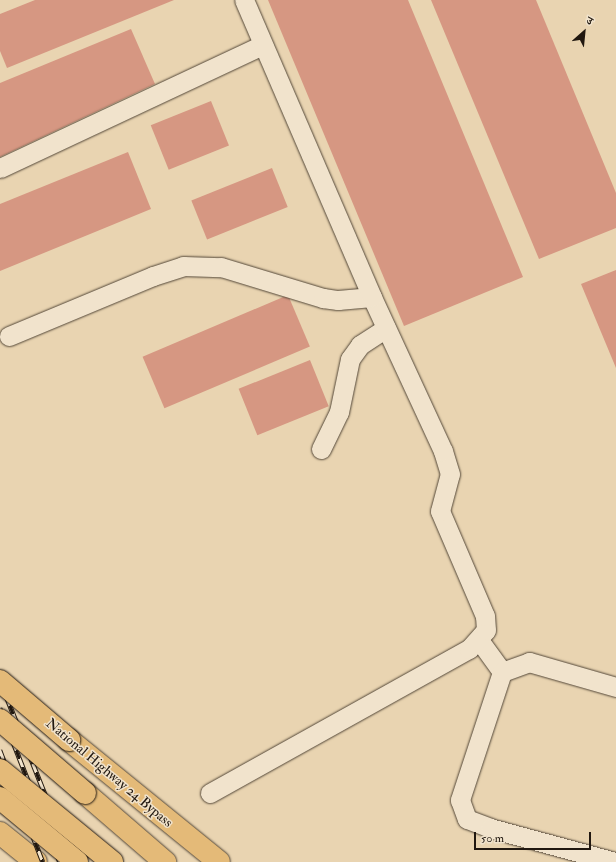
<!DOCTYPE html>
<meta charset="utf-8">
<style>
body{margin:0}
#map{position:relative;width:616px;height:862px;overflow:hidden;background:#e9d4b1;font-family:"IM FELL Double Pica","Noto Serif Devanagari",serif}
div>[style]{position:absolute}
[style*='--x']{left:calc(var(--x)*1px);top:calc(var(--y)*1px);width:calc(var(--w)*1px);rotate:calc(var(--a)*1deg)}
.building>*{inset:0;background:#d69782;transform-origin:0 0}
.roads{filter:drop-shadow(0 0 1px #534738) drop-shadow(0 0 1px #534738)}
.minor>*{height:19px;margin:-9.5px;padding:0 9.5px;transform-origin:9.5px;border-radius:9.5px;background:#f1e3cc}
.highway>*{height:22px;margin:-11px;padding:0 11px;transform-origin:11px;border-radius:11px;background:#e4ba78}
.rail>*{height:4.5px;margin-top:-2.25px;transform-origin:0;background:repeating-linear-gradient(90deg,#f1e3cc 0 9px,#211810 0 18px);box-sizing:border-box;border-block:1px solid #211810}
.bridges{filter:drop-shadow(0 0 1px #211810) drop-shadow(0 0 1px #211810)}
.highway-bridge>*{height:22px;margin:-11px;padding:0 11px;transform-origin:11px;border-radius:11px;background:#e4ba78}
span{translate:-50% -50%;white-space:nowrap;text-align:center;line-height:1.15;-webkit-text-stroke:3px #f1e3cc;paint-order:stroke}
.street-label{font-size:14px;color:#211810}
.north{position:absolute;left:564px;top:12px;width:40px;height:40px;-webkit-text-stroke:3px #f1e3cc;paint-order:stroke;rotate:27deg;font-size:11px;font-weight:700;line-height:16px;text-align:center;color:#211810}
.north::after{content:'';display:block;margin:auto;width:14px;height:18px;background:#211810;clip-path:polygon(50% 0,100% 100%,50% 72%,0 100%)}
.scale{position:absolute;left:474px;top:832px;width:117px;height:18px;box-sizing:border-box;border:2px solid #211810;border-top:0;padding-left:5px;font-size:12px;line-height:14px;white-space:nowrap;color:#211810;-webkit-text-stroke:3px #f1e3cc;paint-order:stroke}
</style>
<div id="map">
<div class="building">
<div style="clip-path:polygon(35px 0,174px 0,7px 68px,0 51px,0 14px)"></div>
<div style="clip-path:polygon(268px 0,408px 0,523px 277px,404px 326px)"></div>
<div style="clip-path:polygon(431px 0,536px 0,616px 193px,616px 228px,539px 259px)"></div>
<div style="clip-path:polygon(131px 29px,155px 84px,0 157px,0 83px)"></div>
<div style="left:211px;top:101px;width:48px;height:65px;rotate:68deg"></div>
<div style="clip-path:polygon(128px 152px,151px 209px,0 271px,0 204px)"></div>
<div style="left:272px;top:168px;width:42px;height:87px;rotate:68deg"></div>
<div style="clip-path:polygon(616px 270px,616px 368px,581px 284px)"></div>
<div style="left:288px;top:295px;width:56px;height:158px;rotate:67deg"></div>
<div style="left:310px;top:360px;width:50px;height:77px;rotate:68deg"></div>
</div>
<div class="roads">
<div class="minor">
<div style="--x:0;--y:168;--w:290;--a:-25.1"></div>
<div style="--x:9;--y:336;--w:156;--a:-22.6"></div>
<div style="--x:153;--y:276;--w:32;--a:-18"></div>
<div style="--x:183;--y:266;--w:38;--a:2"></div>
<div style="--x:221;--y:267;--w:107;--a:16.9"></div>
<div style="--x:323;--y:298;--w:15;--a:8"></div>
<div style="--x:338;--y:300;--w:34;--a:-5"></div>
<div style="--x:321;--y:449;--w:41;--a:-64.1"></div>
<div style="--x:339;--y:412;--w:54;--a:-78.3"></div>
<div style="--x:350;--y:359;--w:17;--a:-54"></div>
<div style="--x:360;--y:345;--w:31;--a:-33"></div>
<div style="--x:479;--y:640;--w:39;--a:54"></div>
<div style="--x:502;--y:672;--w:135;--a:108.2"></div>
<div style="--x:460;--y:800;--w:20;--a:70"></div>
<div style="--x:467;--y:819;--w:25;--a:21"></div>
<div style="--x:490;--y:828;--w:130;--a:15.2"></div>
<div style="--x:502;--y:672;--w:29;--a:-20"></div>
<div style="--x:529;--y:662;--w:91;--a:16"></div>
<div style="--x:210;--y:793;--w:296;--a:-29.1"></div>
<div style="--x:469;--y:649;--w:25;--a:-48"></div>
<div style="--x:486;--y:630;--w:14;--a:-94"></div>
<div style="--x:485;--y:616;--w:114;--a:-113.2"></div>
<div style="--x:440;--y:511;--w:38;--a:-75"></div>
<div style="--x:450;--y:474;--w:24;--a:-107"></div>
<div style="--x:443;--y:451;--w:170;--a:-114.8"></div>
<div style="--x:372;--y:297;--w:323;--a:-113.3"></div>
</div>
<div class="highway">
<div style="--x:69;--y:740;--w:193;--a:39.1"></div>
<div style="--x:85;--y:793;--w:106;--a:40.8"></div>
<div style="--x:0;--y:833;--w:46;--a:38.9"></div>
</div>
</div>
<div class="rail">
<div style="--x:0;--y:680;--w:196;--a:68.4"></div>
<div style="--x:0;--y:708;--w:165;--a:68.7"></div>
<div style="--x:0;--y:750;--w:120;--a:69"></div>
</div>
<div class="bridges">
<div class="highway-bridge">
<div style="--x:0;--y:681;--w:91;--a:40.5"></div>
<div style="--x:0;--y:720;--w:112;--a:40.7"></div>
<div style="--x:0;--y:770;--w:145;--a:39.4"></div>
<div style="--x:0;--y:798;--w:100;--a:39.7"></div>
</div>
</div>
<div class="street-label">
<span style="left:109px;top:773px;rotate:40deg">National Highway 24 Bypass</span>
</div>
<div class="north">उ</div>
<div class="scale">50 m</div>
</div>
